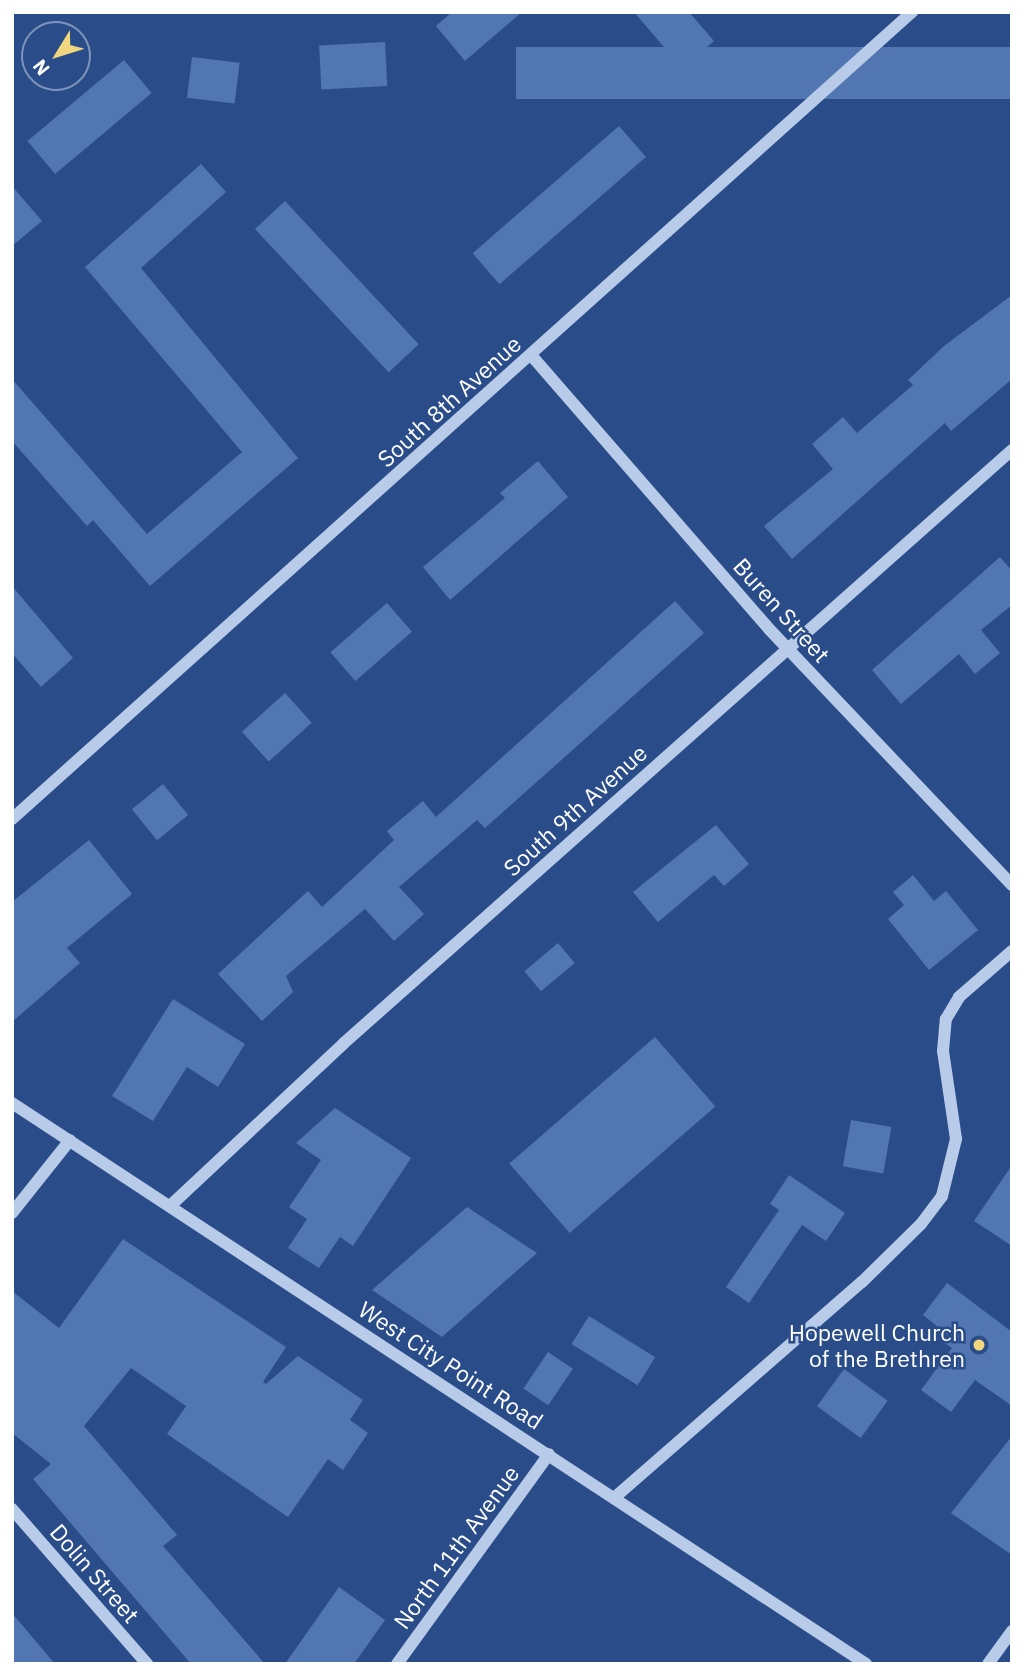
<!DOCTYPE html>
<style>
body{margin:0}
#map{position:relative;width:1024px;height:1676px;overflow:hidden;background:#2a4d8a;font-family:"IBM Plex Sans",sans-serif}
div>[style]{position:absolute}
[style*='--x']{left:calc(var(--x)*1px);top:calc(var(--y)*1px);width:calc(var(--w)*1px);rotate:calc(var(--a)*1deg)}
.building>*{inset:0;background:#5276b1;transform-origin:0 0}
.minor>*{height:12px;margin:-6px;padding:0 6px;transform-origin:6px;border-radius:6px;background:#b8cbe9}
.dots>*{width:19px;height:19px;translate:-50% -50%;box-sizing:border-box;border:4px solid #2a4d8a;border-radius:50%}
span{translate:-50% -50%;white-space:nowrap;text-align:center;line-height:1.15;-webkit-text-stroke:5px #2a4d8a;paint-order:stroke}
.street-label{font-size:23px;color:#fff}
.poi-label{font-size:23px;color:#fff}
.right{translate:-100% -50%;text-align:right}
.frame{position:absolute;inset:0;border:14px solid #fff;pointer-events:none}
.north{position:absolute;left:21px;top:21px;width:70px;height:70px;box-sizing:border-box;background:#2a4d8a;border:2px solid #7f94b9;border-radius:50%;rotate:232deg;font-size:19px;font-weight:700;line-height:28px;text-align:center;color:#fff}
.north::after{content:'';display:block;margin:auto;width:24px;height:32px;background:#f0d67f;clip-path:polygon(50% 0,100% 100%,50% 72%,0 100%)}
</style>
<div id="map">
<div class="building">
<div style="clip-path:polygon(452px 12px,522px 12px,465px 61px,436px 26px)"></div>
<div style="clip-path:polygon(634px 12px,689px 12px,714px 41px,682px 68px)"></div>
<div style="left:385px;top:42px;width:44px;height:66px;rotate:87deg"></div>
<div style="left:1012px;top:47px;width:52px;height:496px;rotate:90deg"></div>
<div style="left:192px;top:57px;width:48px;height:41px;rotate:7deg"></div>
<div style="left:124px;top:60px;width:43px;height:126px;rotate:50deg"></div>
<div style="left:619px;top:126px;width:41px;height:194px;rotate:49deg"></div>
<div style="clip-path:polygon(201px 164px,226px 192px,141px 268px,298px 458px,150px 586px,93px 520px,87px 526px,12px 441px,12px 379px,147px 534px,242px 452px,85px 267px)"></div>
<div style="clip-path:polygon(12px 186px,42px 221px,12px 246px)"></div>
<div style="left:285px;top:201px;width:196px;height:41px;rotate:47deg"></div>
<div style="clip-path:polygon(1012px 295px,1012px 379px,951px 431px,945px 423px,792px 559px,764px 526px,833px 469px,812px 444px,843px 417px,857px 433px,913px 385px,908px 380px,944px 346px)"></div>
<div style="clip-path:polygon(538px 461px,568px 497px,450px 600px,423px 567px,505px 498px,500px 493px)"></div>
<div style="clip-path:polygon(1000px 557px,1012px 571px,1012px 605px,981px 630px,1000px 653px,975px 674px,959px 654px,901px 704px,872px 670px)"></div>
<div style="clip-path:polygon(12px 586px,73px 658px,41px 687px,12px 653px)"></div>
<div style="clip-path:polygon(675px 601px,704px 633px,485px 828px,477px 820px,399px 887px,424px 914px,394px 941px,365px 909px,286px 976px,293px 992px,262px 1021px,218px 974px,308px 891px,322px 907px,394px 840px,387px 831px,423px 801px,436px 817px)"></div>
<div style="left:387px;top:603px;width:38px;height:75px;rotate:49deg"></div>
<div style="left:285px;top:693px;width:40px;height:58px;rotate:48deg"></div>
<div style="left:163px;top:784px;width:40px;height:40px;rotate:51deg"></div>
<div style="clip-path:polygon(716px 825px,749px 864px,724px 886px,714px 875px,658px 922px,633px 892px)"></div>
<div style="clip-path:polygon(89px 840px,132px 894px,67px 948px,80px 963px,12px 1022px,12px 902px)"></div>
<div style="clip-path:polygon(913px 875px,934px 901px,946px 891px,978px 930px,929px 970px,888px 919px,904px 905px,893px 892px)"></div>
<div style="left:558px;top:943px;width:26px;height:44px;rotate:50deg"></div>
<div style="clip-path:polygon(173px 999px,245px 1044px,218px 1087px,187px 1067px,153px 1121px,112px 1096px)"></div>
<div style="left:655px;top:1037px;width:92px;height:193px;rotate:49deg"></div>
<div style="clip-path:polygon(335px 1108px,411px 1158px,353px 1246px,340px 1237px,319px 1268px,288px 1248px,307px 1219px,289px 1207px,321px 1160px,296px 1143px)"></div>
<div style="left:851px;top:1120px;width:41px;height:47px;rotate:10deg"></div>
<div style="clip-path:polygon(1012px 1165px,1012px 1246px,974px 1221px)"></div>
<div style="clip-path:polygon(789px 1175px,845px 1213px,826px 1241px,802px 1225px,749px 1303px,726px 1287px,779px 1210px,770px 1204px)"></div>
<div style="clip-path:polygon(467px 1207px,537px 1253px,442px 1337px,372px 1290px)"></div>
<div style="clip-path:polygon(123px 1239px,286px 1347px,263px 1382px,266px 1384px,298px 1356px,363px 1400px,350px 1420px,368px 1433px,343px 1470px,328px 1459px,288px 1517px,167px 1434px,186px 1406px,131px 1368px,84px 1426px,177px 1535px,163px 1546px,265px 1664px,191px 1664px,33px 1479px,51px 1464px,12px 1433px,12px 1291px,59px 1328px)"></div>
<div style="clip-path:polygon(947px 1283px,1012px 1332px,1012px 1406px,975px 1380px,951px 1412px,921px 1390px,952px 1348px,943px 1342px,948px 1335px,923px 1315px)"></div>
<div style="left:589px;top:1316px;width:78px;height:33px;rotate:32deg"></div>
<div style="left:548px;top:1352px;width:30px;height:44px;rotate:34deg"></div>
<div style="left:844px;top:1369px;width:54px;height:46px;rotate:36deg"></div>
<div style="clip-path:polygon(1012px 1436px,1012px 1555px,951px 1513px)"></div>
<div style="clip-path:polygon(339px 1587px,385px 1620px,354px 1664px,285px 1664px)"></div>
<div style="clip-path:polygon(12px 1613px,55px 1664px,12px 1664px)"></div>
</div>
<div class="minor">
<div style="--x:531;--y:355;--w:364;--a:49"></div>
<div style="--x:770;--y:630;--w:352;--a:46.5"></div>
<div style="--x:12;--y:819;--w:1209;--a:-41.88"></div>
<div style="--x:12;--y:1103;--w:1022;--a:33.3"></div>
<div style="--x:170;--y:1206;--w:238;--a:-43.1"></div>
<div style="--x:344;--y:1043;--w:893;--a:-41.6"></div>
<div style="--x:12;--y:1213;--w:93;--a:-51.5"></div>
<div style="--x:614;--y:1498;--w:329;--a:-41.1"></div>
<div style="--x:862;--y:1282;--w:83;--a:-44.5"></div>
<div style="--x:921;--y:1224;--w:35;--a:-53"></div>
<div style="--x:942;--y:1196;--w:59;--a:-76.2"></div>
<div style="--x:956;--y:1139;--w:89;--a:-98.4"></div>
<div style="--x:943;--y:1051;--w:32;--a:-85"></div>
<div style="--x:946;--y:1019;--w:26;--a:-59"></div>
<div style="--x:959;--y:997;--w:70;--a:-41"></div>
<div style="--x:12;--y:1509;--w:206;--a:48.9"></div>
<div style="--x:397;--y:1664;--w:259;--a:-54.1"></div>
<div style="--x:988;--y:1664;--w:41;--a:-54"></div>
</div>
<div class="dots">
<div style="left:979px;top:1345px;background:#f0d67f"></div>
</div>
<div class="street-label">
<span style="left:449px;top:401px;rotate:-42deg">South 8th Avenue</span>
<span style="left:782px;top:610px;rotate:48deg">Buren Street</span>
<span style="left:575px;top:810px;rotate:-42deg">South 9th Avenue</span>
<span style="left:451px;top:1365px;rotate:33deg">West City Point Road</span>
<span style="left:456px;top:1547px;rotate:-54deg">North 11th Avenue</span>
<span style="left:95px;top:1573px;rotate:49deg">Dolin Street</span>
</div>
<div class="poi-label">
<span class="right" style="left:965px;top:1345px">Hopewell Church<br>of the Brethren</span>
</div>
<div class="frame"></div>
<div class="north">N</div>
</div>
